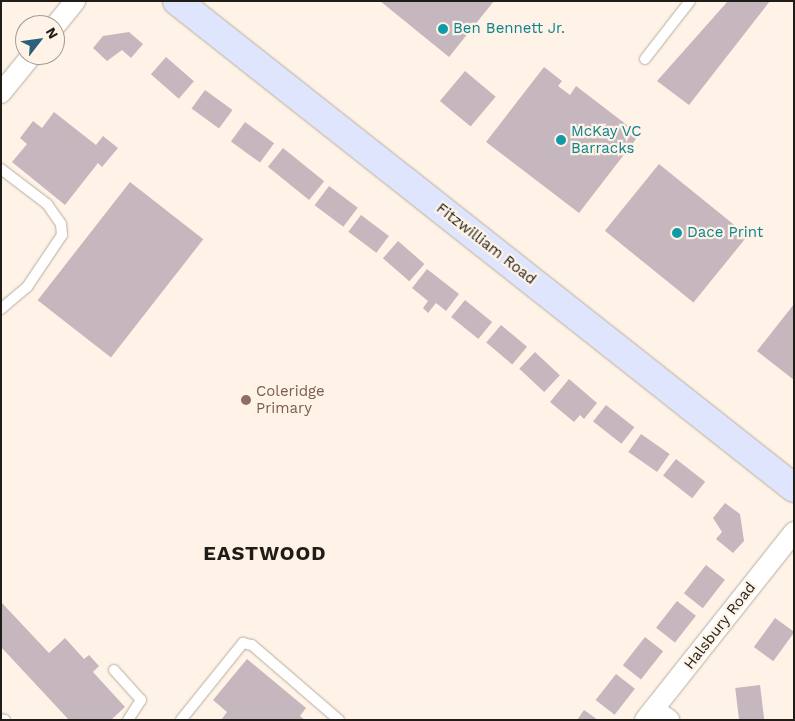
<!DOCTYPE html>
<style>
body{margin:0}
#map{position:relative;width:795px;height:721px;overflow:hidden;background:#fef3e6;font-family:"Work Sans",sans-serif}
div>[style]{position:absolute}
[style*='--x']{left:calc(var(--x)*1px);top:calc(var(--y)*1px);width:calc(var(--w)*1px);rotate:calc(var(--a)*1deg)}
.building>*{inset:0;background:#c6b7bf;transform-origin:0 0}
.roads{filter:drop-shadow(0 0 1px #b7ada1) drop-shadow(0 0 1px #b7ada1)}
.service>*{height:10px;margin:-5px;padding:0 5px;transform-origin:5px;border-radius:5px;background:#fff}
.minor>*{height:20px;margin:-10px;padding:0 10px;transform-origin:10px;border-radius:10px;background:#fff}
.primary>*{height:28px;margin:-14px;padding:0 14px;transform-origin:14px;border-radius:14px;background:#dee5fc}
.dots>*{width:14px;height:14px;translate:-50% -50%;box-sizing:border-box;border:2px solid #fef3e6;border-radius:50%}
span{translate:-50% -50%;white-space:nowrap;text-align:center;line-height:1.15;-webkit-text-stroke:4.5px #fef3e6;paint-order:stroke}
.culture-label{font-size:15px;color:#0d838f}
.left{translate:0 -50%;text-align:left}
.street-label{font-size:15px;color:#201d18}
.education-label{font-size:15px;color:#785e54}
.district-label{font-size:20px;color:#201d18;font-weight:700;letter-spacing:1px}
.frame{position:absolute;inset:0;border:2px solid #201d18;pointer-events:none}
.north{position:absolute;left:15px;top:15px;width:50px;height:50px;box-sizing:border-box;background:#fef3e6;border:1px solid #a59d94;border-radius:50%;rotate:60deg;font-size:14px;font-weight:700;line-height:20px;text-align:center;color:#201d18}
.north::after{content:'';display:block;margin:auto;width:18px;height:22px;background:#2c617d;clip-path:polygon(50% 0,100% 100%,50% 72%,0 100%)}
</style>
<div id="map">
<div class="building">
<div style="clip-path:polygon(380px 1px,494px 1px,449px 57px)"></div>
<div style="clip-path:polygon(728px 1px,770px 1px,689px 105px,657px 81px)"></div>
<div style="clip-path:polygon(129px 32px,143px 44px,131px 58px,122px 50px,107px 61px,93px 48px,103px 36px)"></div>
<div style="left:166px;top:57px;width:37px;height:23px;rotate:41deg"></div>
<div style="clip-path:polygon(544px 67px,562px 81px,558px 86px,570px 95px,576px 86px,627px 125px,624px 130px,636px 139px,579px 213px,486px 142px)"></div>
<div style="left:465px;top:71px;width:40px;height:39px;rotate:40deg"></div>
<div style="left:205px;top:90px;width:34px;height:23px;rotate:36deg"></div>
<div style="clip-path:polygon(54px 112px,96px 145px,103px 136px,118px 148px,102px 167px,98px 163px,65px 205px,12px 162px,27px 144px,20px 138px,33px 121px,42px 128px)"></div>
<div style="left:245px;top:122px;width:36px;height:24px;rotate:36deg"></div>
<div style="left:283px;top:148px;width:53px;height:24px;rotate:39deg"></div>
<div style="left:659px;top:164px;width:114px;height:86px;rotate:39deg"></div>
<div style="left:130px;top:182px;width:93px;height:150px;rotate:38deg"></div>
<div style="left:329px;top:186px;width:36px;height:24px;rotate:37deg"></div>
<div style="left:361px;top:215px;width:35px;height:21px;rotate:37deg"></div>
<div style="left:398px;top:241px;width:35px;height:23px;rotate:41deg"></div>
<div style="clip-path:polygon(427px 269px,459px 294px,446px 311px,436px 303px,428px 313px,423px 308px,428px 301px,412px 288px)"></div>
<div style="left:465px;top:300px;width:35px;height:22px;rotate:39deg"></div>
<div style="clip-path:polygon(794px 304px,794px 380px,757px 351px)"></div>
<div style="left:501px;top:325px;width:34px;height:23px;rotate:40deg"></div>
<div style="left:535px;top:352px;width:34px;height:23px;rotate:43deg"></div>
<div style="clip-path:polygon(569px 379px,597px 403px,584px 419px,580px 415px,574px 422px,550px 402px)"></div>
<div style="left:606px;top:405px;width:36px;height:21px;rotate:38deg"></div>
<div style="left:641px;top:434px;width:35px;height:22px;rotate:35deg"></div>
<div style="left:676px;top:459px;width:37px;height:21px;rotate:38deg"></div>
<div style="clip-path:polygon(725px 503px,740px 514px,744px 541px,733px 553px,716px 539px,722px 532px,713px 518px)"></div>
<div style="left:706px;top:565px;width:24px;height:36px;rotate:38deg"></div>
<div style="left:677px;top:601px;width:24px;height:34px;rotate:38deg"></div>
<div style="clip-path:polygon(1px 602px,49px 653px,65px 638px,84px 659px,89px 655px,99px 666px,93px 672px,125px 707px,111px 720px,69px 720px,1px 647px)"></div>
<div style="left:775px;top:618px;width:24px;height:36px;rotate:36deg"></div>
<div style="left:645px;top:637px;width:23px;height:36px;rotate:38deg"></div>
<div style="clip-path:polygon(247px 659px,306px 708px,300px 716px,305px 720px,221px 720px,227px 712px,213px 700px)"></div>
<div style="left:616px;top:674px;width:24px;height:33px;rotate:38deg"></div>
<div style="left:760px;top:685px;width:35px;height:25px;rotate:83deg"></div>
<div style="clip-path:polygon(584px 710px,598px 720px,577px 720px)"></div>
</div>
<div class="roads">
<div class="service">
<div style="--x:645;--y:59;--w:73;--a:-52.2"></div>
<div style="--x:1;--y:169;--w:58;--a:37.3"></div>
<div style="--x:47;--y:204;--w:24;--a:55"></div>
<div style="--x:61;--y:224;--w:11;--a:85"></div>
<div style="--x:62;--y:235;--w:63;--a:123.9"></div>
<div style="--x:27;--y:287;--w:34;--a:140"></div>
<div style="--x:114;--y:670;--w:40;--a:48"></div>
<div style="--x:141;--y:700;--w:24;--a:123"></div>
<div style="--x:1;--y:719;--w:4;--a:14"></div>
<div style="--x:181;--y:720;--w:99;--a:-51.2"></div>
<div style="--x:243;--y:643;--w:9;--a:13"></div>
<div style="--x:252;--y:645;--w:115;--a:40.8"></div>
</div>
<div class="minor">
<div style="--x:55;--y:26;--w:32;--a:-51"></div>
<div style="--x:1;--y:93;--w:49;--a:-50.8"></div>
<div style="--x:654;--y:709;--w:19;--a:36"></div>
<div style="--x:645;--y:720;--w:240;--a:-51.6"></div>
</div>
<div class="primary">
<div style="--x:177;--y:1;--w:786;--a:38.28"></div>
</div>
</div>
<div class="dots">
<div style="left:443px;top:29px;background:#0f9aa8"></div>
<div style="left:561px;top:140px;background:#0f9aa8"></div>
<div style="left:677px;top:233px;background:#0f9aa8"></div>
<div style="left:246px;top:400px;background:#8d6e63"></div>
</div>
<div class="culture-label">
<span class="left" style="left:453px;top:29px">Ben Bennett Jr.</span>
<span class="left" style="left:571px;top:140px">McKay VC<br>Barracks</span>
<span class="left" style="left:687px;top:233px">Dace Print</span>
</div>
<div class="street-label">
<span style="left:486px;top:244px;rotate:38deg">Fitzwilliam Road</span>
<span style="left:720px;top:626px;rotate:-52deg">Halsbury Road</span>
</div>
<div class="education-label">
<span class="left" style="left:256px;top:400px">Coleridge<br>Primary</span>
</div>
<div class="district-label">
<span style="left:265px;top:553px">EASTWOOD</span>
</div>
<div class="frame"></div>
<div class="north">N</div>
</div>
